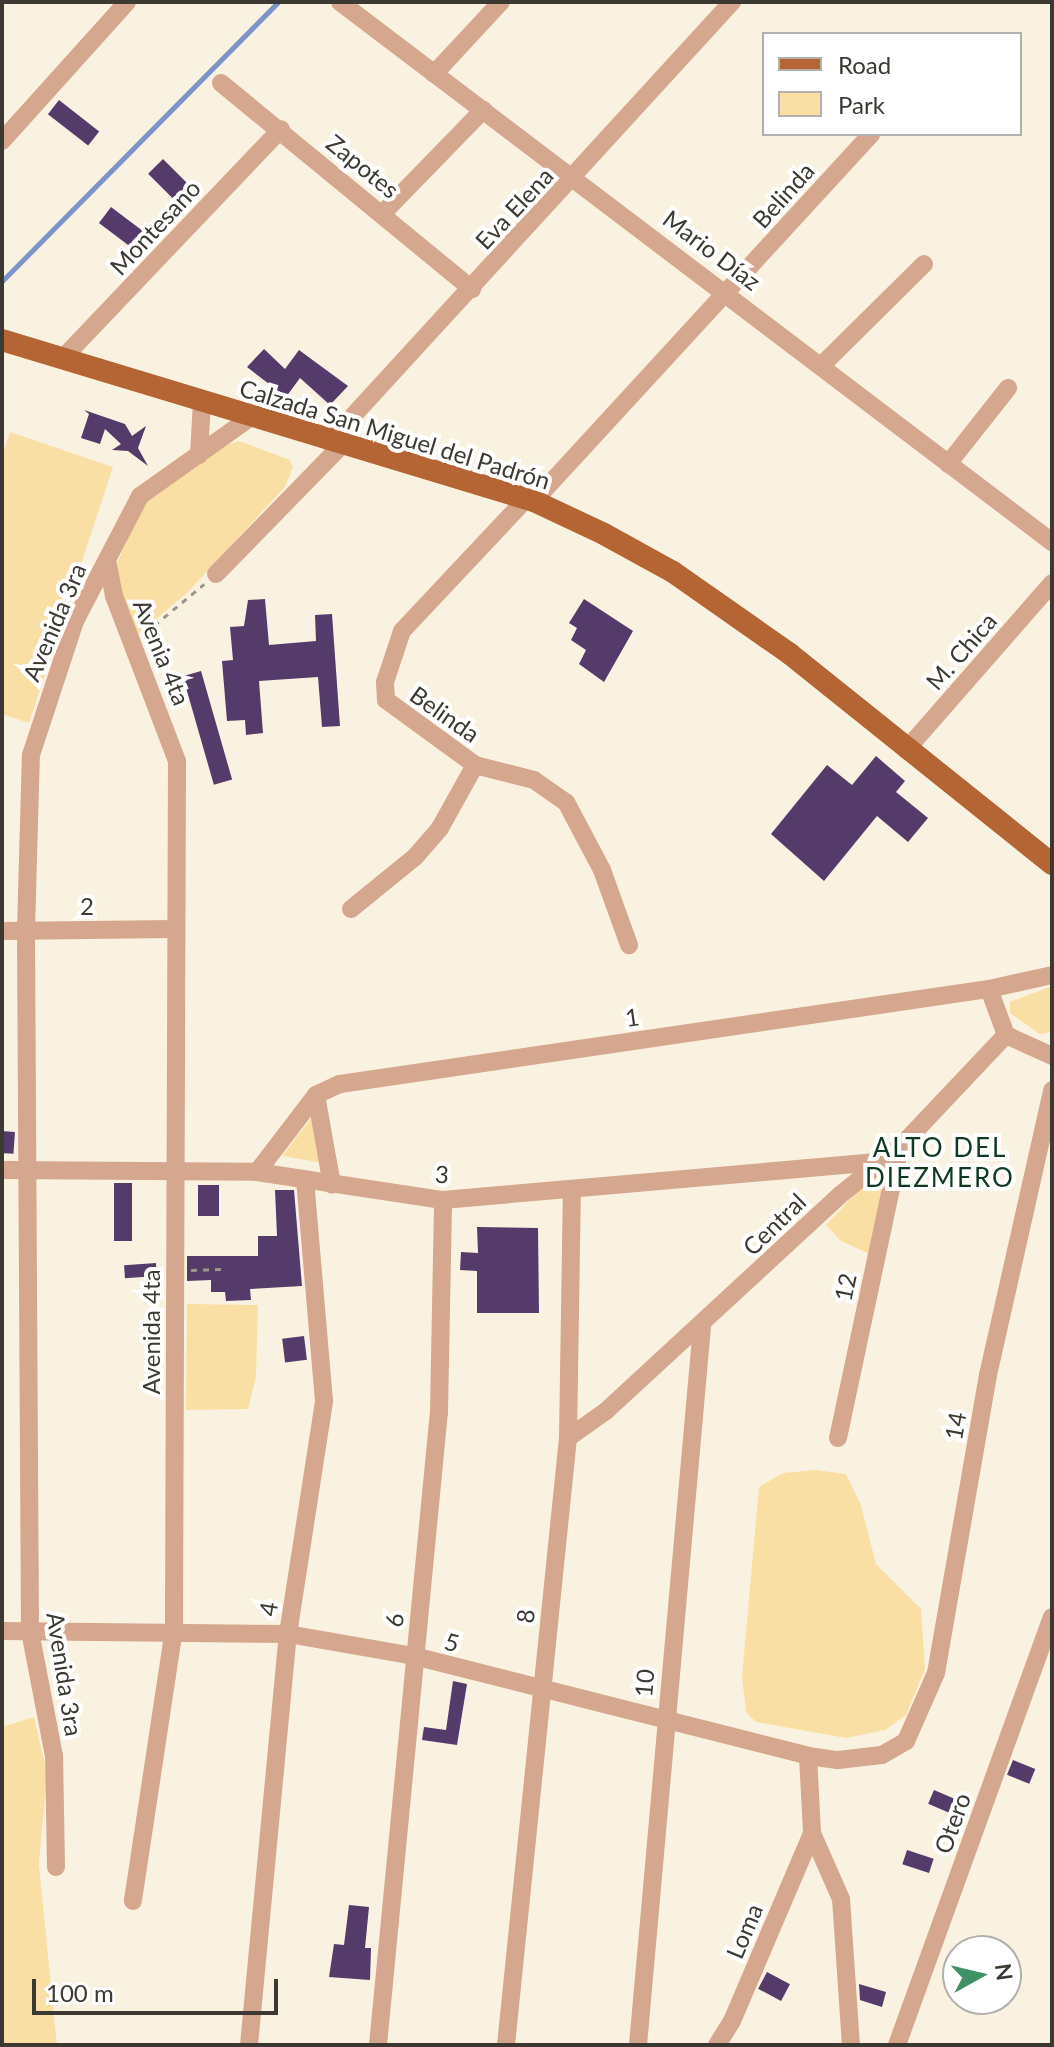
<!DOCTYPE html>
<meta charset="utf-8">
<style>
body{margin:0}
#map{position:relative;width:1054px;height:2047px;overflow:hidden;background:#faf2e0;font-family:Lato,sans-serif}
div>[style]{position:absolute}
[style*='--x']{left:calc(var(--x)*1px);top:calc(var(--y)*1px);width:calc(var(--w)*1px);rotate:calc(var(--a)*1deg)}
.green>*{inset:0;background:#fadfa4}
.stream>*{height:5px;margin:-2.5px;padding:0 2.5px;transform-origin:2.5px;border-radius:2.5px;background:#7c95c9}
.building>*{inset:0;background:#543b6a;transform-origin:0 0}
.path>*{height:3px;margin-top:-1.5px;transform-origin:0;background:repeating-linear-gradient(90deg,#9d978a 0 6px,transparent 0 12px)}
.minor>*{height:18px;margin:-9px;padding:0 9px;transform-origin:9px;border-radius:9px;background:#d5a78e}
.major>*{height:22px;margin:-11px;padding:0 11px;transform-origin:11px;border-radius:11px;background:#b56433}
span{translate:-50% -50%;white-space:nowrap;text-align:center;line-height:1.15;-webkit-text-stroke:8px #fff;paint-order:stroke}
.street-label{font-size:24px;color:#3c3932}
.neighbourhood-label{font-size:26px;color:#0f3923;letter-spacing:2px}
.frame{position:absolute;inset:0;border:4px solid #3c3932;pointer-events:none}
.legend{position:absolute;left:762px;top:32px;width:260px;height:104px;box-sizing:border-box;background:#fff;border:2px solid #b1b0ad;margin:0;padding:10px 14px;list-style:none;font-size:24px;color:#3c3932}
.legend li{display:flex;align-items:center;gap:16px;height:40px}
.legend b{width:40px;border:2px solid #b1b0ad}
.north{position:absolute;left:942px;top:1935px;width:80px;height:80px;box-sizing:border-box;background:#fff;border:2px solid #b1b0ad;border-radius:50%;rotate:82deg;font-size:22px;font-weight:700;line-height:32px;text-align:center;color:#3c3932}
.north::after{content:'';display:block;margin:auto;width:28px;height:36px;background:#3d9164;clip-path:polygon(50% 0,100% 100%,50% 72%,0 100%)}
.scale{position:absolute;left:32px;top:1979px;width:246px;height:36px;box-sizing:border-box;border:4px solid #3c3932;border-top:0;padding-left:10px;font-size:24px;line-height:28px;white-space:nowrap;color:#3c3932;-webkit-text-stroke:6px #fff;paint-order:stroke}
</style>
<div id="map">
<div class="green">
<div style="clip-path:polygon(10px 432px,113px 467px,29px 723px,2px 714px,2px 456px)"></div>
<div style="clip-path:polygon(239px 441px,290px 460px,293px 467px,285px 487px,188px 592px,134px 638px,112px 576px,144px 498px,216px 448px)"></div>
<div style="clip-path:polygon(1052px 986px,1052px 1032px,1040px 1034px,1010px 1013px,1010px 1002px)"></div>
<div style="clip-path:polygon(313px 1116px,323px 1163px,282px 1156px)"></div>
<div style="clip-path:polygon(874px 1174px,886px 1182px,869px 1254px,841px 1241px,826px 1225px)"></div>
<div style="clip-path:polygon(187px 1304px,258px 1305px,256px 1377px,248px 1409px,186px 1410px)"></div>
<div style="clip-path:polygon(815px 1470px,846px 1474px,861px 1505px,876px 1564px,921px 1609px,925px 1669px,906px 1715px,885px 1730px,846px 1738px,756px 1722px,746px 1712px,742px 1677px,759px 1487px,783px 1473px)"></div>
<div style="clip-path:polygon(34px 1717px,47px 1772px,39px 1864px,57px 2045px,2px 2045px,2px 1727px)"></div>
</div>
<div class="stream">
<div style="--x:2;--y:281;--w:392;--a:-45.3"></div>
</div>
<div class="building">
<div style="left:59px;top:100px;width:51px;height:18px;rotate:38deg"></div>
<div style="left:163px;top:159px;width:41px;height:21px;rotate:45deg"></div>
<div style="left:111px;top:207px;width:46px;height:20px;rotate:37deg"></div>
<div style="clip-path:polygon(264px 349px,285px 369px,299px 350px,348px 386px,330px 405px,300px 378px,286px 397px,247px 367px)"></div>
<div style="clip-path:polygon(84px 410px,125px 424px,132px 436px,146px 426px,138px 448px,148px 466px,128px 451px,112px 450px,121px 444px,105px 429px,100px 444px,81px 438px,89px 414px)"></div>
<div style="clip-path:polygon(265px 599px,269px 645px,316px 641px,315px 615px,332px 614px,340px 726px,322px 727px,318px 677px,259px 681px,263px 733px,246px 735px,245px 720px,227px 721px,222px 661px,233px 660px,230px 627px,244px 626px,248px 600px)"></div>
<div style="clip-path:polygon(584px 599px,633px 631px,604px 682px,579px 664px,586px 650px,571px 640px,577px 628px,569px 623px)"></div>
<div style="left:201px;top:671px;width:113px;height:19px;rotate:74deg"></div>
<div style="clip-path:polygon(876px 756px,905px 781px,896px 792px,928px 818px,908px 842px,877px 816px,824px 881px,771px 834px,827px 765px,852px 785px)"></div>
<div style="left:2px;top:1131px;width:13px;height:22px;rotate:4deg"></div>
<div style="left:114px;top:1183px;width:18px;height:58px"></div>
<div style="left:198px;top:1185px;width:21px;height:31px"></div>
<div style="clip-path:polygon(275px 1190px,294px 1190px,302px 1286px,250px 1289px,251px 1300px,226px 1301px,225px 1292px,211px 1292px,211px 1280px,187px 1281px,187px 1256px,258px 1256px,258px 1236px,277px 1236px)"></div>
<div style="clip-path:polygon(477px 1227px,538px 1228px,539px 1313px,477px 1313px,477px 1271px,460px 1270px,461px 1252px,478px 1253px)"></div>
<div style="left:156px;top:1263px;width:13px;height:32px;rotate:86deg"></div>
<div style="left:304px;top:1336px;width:24px;height:22px;rotate:83deg"></div>
<div style="clip-path:polygon(453px 1681px,467px 1684px,457px 1745px,422px 1740px,424px 1727px,446px 1730px)"></div>
<div style="left:1013px;top:1760px;width:24px;height:16px;rotate:22deg"></div>
<div style="left:934px;top:1790px;width:28px;height:15px;rotate:23deg"></div>
<div style="left:907px;top:1850px;width:28px;height:15px;rotate:18deg"></div>
<div style="clip-path:polygon(349px 1905px,369px 1907px,365px 1948px,371px 1948px,370px 1980px,329px 1977px,334px 1944px,344px 1945px)"></div>
<div style="left:767px;top:1972px;width:26px;height:19px;rotate:28deg"></div>
<div style="clip-path:polygon(859px 1984px,886px 1992px,882px 2007px,860px 2000px)"></div>
</div>
<div class="path">
<div style="--x:145;--y:633;--w:77;--a:-39.7"></div>
<div style="--x:191;--y:1270;--w:30;--a:-2"></div>
</div>
<div class="minor">
<div style="--x:340;--y:2;--w:894;--a:37.18"></div>
<div style="--x:434;--y:74;--w:98;--a:-47.1"></div>
<div style="--x:221;--y:83;--w:325;--a:39.4"></div>
<div style="--x:2;--y:141;--w:187;--a:-48"></div>
<div style="--x:383;--y:213;--w:144;--a:-45.8"></div>
<div style="--x:63;--y:358;--w:316;--a:-46.4"></div>
<div style="--x:823;--y:364;--w:142;--a:-44.7"></div>
<div style="--x:329;--y:442;--w:597;--a:-47.51"></div>
<div style="--x:199;--y:455;--w:54;--a:-86.8"></div>
<div style="--x:948;--y:464;--w:97;--a:-51.7"></div>
<div style="--x:526;--y:499;--w:181;--a:133.2"></div>
<div style="--x:402;--y:631;--w:54;--a:108.4"></div>
<div style="--x:385;--y:682;--w:18;--a:87"></div>
<div style="--x:386;--y:700;--w:110;--a:36.1"></div>
<div style="--x:475;--y:765;--w:61;--a:14.3"></div>
<div style="--x:534;--y:780;--w:39;--a:35"></div>
<div style="--x:566;--y:802;--w:77;--a:62.1"></div>
<div style="--x:602;--y:870;--w:80;--a:70.2"></div>
<div style="--x:534;--y:501;--w:498;--a:-47.4"></div>
<div style="--x:107;--y:560;--w:37;--a:79"></div>
<div style="--x:114;--y:596;--w:177;--a:69.1"></div>
<div style="--x:177;--y:761;--w:868;--a:90.2"></div>
<div style="--x:174;--y:1629;--w:275;--a:98.6"></div>
<div style="--x:216;--y:574;--w:179;--a:-45.7"></div>
<div style="--x:906;--y:750;--w:222;--a:-48.8"></div>
<div style="--x:351;--y:909;--w:82;--a:-39.1"></div>
<div style="--x:415;--y:857;--w:38;--a:-49"></div>
<div style="--x:440;--y:828;--w:72;--a:-60.9"></div>
<div style="--x:2;--y:931;--w:171;--a:-0.7"></div>
<div style="--x:989;--y:989;--w:49;--a:69.7"></div>
<div style="--x:1006;--y:1035;--w:51;--a:24.5"></div>
<div style="--x:316;--y:1095;--w:91;--a:79.9"></div>
<div style="--x:2;--y:1170;--w:255;--a:0.4"></div>
<div style="--x:257;--y:1172;--w:188;--a:8.6"></div>
<div style="--x:443;--y:1200;--w:438;--a:-5"></div>
<div style="--x:257;--y:1172;--w:97;--a:-52.5"></div>
<div style="--x:316;--y:1095;--w:26;--a:-25"></div>
<div style="--x:340;--y:1084;--w:656;--a:-8.33"></div>
<div style="--x:989;--y:989;--w:65;--a:-12.5"></div>
<div style="--x:568;--y:1438;--w:47;--a:-35.4"></div>
<div style="--x:606;--y:1411;--w:318;--a:-42.7"></div>
<div style="--x:840;--y:1195;--w:77;--a:-38.7"></div>
<div style="--x:900;--y:1147;--w:154;--a:-46.6"></div>
<div style="--x:838;--y:1438;--w:298;--a:-78"></div>
<div style="--x:2;--y:1631;--w:286;--a:0.6"></div>
<div style="--x:288;--y:1634;--w:128;--a:9.9"></div>
<div style="--x:414;--y:1656;--w:406;--a:14.2"></div>
<div style="--x:808;--y:1756;--w:30;--a:8"></div>
<div style="--x:838;--y:1760;--w:44;--a:-6.5"></div>
<div style="--x:882;--y:1755;--w:28;--a:-30"></div>
<div style="--x:906;--y:1741;--w:74;--a:-66.2"></div>
<div style="--x:936;--y:1673;--w:303;--a:-80.1"></div>
<div style="--x:988;--y:1375;--w:292;--a:-77.3"></div>
<div style="--x:808;--y:1756;--w:77;--a:87"></div>
<div style="--x:812;--y:1833;--w:72;--a:66.3"></div>
<div style="--x:841;--y:1899;--w:146;--a:86.1"></div>
<div style="--x:56;--y:1867;--w:111;--a:-91"></div>
<div style="--x:54;--y:1756;--w:127;--a:-100.9"></div>
<div style="--x:30;--y:1631;--w:701;--a:-90.33"></div>
<div style="--x:26;--y:930;--w:175;--a:-88.4"></div>
<div style="--x:31;--y:755;--w:141;--a:-71.8"></div>
<div style="--x:75;--y:621;--w:141;--a:-62.5"></div>
<div style="--x:140;--y:496;--w:136;--a:-35.4"></div>
<div style="--x:249;--y:2045;--w:413;--a:-84.6"></div>
<div style="--x:288;--y:1634;--w:236;--a:-81.2"></div>
<div style="--x:324;--y:1401;--w:221;--a:-94.9"></div>
<div style="--x:378;--y:2045;--w:636;--a:-84.5"></div>
<div style="--x:439;--y:1412;--w:212;--a:-88.9"></div>
<div style="--x:506;--y:2045;--w:610;--a:-84.17"></div>
<div style="--x:568;--y:1438;--w:246;--a:-89.1"></div>
<div style="--x:638;--y:2045;--w:722;--a:-84.91"></div>
<div style="--x:717;--y:2045;--w:28;--a:-58"></div>
<div style="--x:732;--y:2021;--w:204;--a:-66.9"></div>
<div style="--x:897;--y:2045;--w:455;--a:-70.1"></div>
</div>
<div class="major">
<div style="--x:2;--y:340;--w:556;--a:16.84"></div>
<div style="--x:534;--y:501;--w:77;--a:25.2"></div>
<div style="--x:604;--y:534;--w:79;--a:28.8"></div>
<div style="--x:673;--y:572;--w:143;--a:35"></div>
<div style="--x:790;--y:654;--w:336;--a:38.7"></div>
</div>
<div class="street-label">
<span style="left:363px;top:166px;rotate:39deg">Zapotes</span>
<span style="left:783px;top:195px;rotate:-48deg">Belinda</span>
<span style="left:514px;top:208px;rotate:-47deg">Eva Elena</span>
<span style="left:155px;top:227px;rotate:-47deg">Montesano</span>
<span style="left:712px;top:250px;rotate:37deg">Mario Díaz</span>
<span style="left:395px;top:434px;rotate:17deg">Calzada San Miguel del Padrón</span>
<span style="left:54px;top:622px;rotate:-67deg">Avenida 3ra</span>
<span style="left:961px;top:651px;rotate:-49deg">M. Chica</span>
<span style="left:162px;top:652px;rotate:68deg">Avenia 4ta</span>
<span style="left:445px;top:714px;rotate:35deg">Belinda</span>
<span style="left:87px;top:906px">2</span>
<span style="left:632px;top:1017px;rotate:-8deg">1</span>
<span style="left:442px;top:1174px;rotate:3deg">3</span>
<span style="left:774px;top:1224px;rotate:-44deg">Central</span>
<span style="left:845px;top:1287px;rotate:-78deg">12</span>
<span style="left:151px;top:1332px;rotate:-90deg">Avenida 4ta</span>
<span style="left:955px;top:1426px;rotate:-80deg">14</span>
<span style="left:268px;top:1609px;rotate:-81deg">4</span>
<span style="left:525px;top:1616px;rotate:-84deg">8</span>
<span style="left:394px;top:1620px;rotate:-84deg">6</span>
<span style="left:452px;top:1642px;rotate:15deg">5</span>
<span style="left:65px;top:1674px;rotate:81deg">Avenida 3ra</span>
<span style="left:644px;top:1683px;rotate:-85deg">10</span>
<span style="left:952px;top:1823px;rotate:-70deg">Otero</span>
<span style="left:744px;top:1931px;rotate:-67deg">Loma</span>
</div>
<div class="neighbourhood-label">
<span style="left:940px;top:1163px">ALTO DEL<br>DIEZMERO</span>
</div>
<div class="frame"></div>
<ul class="legend">
<li><b style="height:10px;background:#b56433"></b>Road</li>
<li><b style="height:22px;background:#fadfa4"></b>Park</li>
</ul>
<div class="north">N</div>
<div class="scale">100 m</div>
</div>
